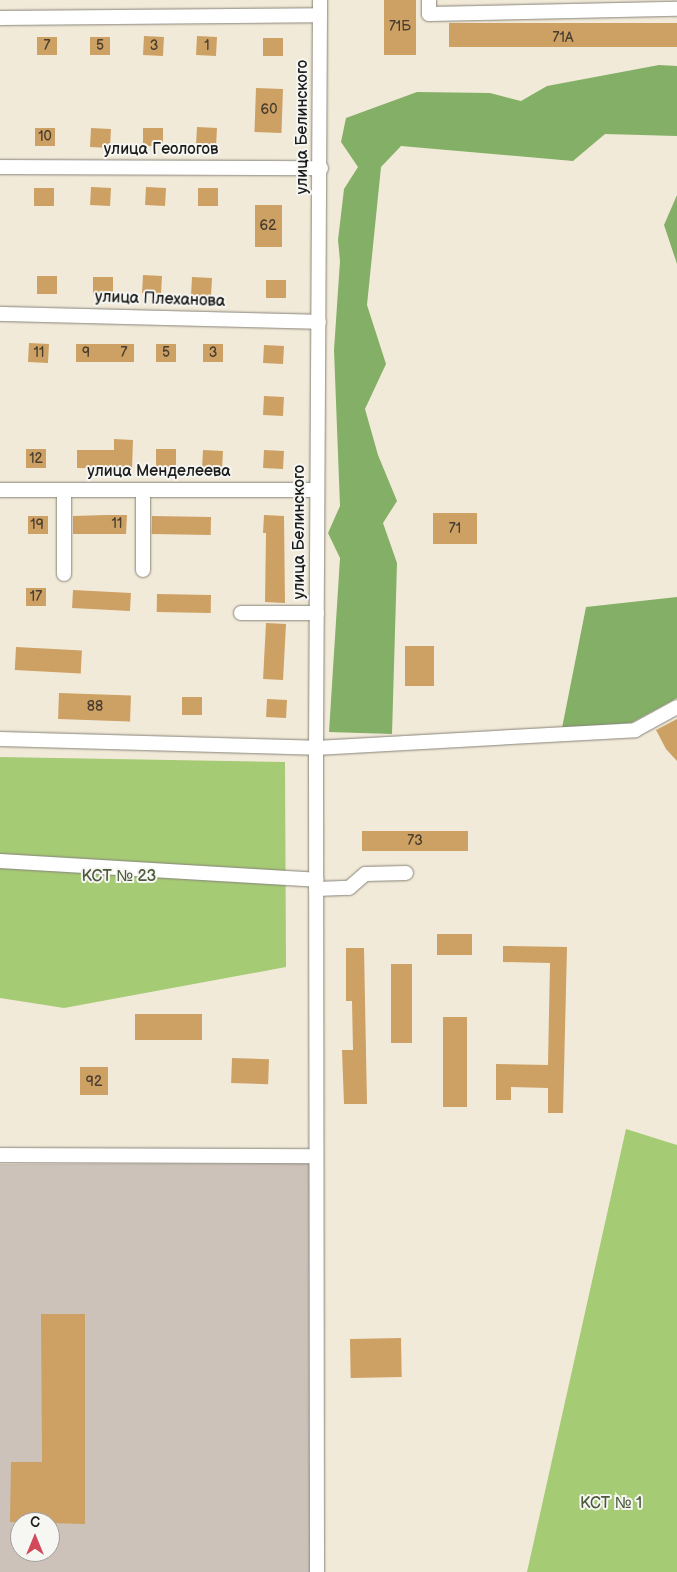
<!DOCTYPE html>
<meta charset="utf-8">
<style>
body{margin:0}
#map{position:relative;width:677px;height:1572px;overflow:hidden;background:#f2ead8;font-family:"Balsamiq Sans",sans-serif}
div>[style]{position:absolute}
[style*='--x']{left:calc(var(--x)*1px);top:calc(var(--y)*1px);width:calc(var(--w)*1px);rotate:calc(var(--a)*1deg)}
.industrial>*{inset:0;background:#ccc2b9}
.green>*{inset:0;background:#a6cb75}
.forest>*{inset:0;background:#84af66}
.building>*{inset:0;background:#cda064;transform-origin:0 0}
.roads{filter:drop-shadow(0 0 1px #87837a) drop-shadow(0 0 1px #87837a)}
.minor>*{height:14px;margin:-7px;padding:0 7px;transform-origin:7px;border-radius:7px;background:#fff}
span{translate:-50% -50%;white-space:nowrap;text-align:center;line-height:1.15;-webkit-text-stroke:4px #f6f6f2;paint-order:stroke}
.number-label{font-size:14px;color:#483d2e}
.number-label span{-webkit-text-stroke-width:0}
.street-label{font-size:16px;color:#1c1c1c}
.park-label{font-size:16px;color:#4c593b}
.north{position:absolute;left:10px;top:1512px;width:50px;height:50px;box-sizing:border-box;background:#f6f6f2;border:1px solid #9f9f9c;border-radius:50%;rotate:0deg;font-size:14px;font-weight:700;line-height:20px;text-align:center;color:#1c1c1c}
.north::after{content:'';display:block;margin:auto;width:18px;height:22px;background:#d1495b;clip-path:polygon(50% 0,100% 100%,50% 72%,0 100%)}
</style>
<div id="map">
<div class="industrial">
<div style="clip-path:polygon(evenodd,312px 1163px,310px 1572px,0 1572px,0 1164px,312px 1163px,20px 1522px,50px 1522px,50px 1552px,20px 1552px,20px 1522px)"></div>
</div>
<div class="green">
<div style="clip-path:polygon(0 757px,285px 762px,286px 967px,64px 1008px,0 998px)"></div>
<div style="clip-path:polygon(626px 1129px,677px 1145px,677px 1572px,527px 1572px)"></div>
</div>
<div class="forest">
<div style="clip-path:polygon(659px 65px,677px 66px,677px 136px,605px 134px,573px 161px,401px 146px,381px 167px,367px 305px,386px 364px,365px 409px,378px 455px,397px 501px,383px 523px,397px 563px,392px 734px,329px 732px,340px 558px,328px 533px,340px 506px,334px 350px,340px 261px,338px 240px,344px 189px,358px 167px,341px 142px,346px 118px,417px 92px,490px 93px,521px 101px,547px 86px)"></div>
<div style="clip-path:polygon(677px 195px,677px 264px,664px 225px)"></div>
<div style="clip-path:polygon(677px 597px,677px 698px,631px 723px,562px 728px,586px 607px)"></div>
</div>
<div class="building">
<div style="left:384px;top:0;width:32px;height:55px"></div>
<div style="left:677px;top:23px;width:24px;height:228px;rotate:90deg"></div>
<div style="left:144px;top:36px;width:20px;height:19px;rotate:3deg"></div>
<div style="left:197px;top:36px;width:20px;height:19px;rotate:3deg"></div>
<div style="left:37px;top:37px;width:20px;height:18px"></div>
<div style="left:90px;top:37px;width:20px;height:18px"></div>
<div style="left:263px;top:38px;width:20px;height:18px"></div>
<div style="left:256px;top:88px;width:27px;height:44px;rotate:2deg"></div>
<div style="left:197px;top:127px;width:20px;height:18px;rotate:3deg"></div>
<div style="left:35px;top:128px;width:20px;height:18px"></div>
<div style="left:91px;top:128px;width:20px;height:19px;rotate:3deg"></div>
<div style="left:143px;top:128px;width:20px;height:18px"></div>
<div style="left:91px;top:187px;width:20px;height:18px;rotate:3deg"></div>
<div style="left:146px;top:187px;width:20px;height:18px;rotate:3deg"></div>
<div style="left:34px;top:188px;width:20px;height:18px"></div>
<div style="left:198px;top:188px;width:20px;height:18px"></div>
<div style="left:255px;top:205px;width:27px;height:42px"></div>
<div style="left:143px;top:275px;width:19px;height:18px;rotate:3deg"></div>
<div style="left:37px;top:276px;width:20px;height:18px"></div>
<div style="left:93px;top:277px;width:20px;height:18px"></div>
<div style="left:192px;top:277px;width:20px;height:19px;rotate:3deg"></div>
<div style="left:266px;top:280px;width:20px;height:18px"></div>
<div style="left:29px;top:343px;width:20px;height:19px;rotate:3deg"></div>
<div style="left:76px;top:344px;width:58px;height:18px"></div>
<div style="left:156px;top:344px;width:20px;height:18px"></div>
<div style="left:203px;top:344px;width:20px;height:18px"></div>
<div style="left:264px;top:345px;width:20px;height:18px;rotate:3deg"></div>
<div style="left:264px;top:396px;width:20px;height:19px;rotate:3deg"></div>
<div style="clip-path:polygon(114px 439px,133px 440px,132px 469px,77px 468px,77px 450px,114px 450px)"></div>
<div style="left:26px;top:449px;width:20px;height:19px"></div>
<div style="left:156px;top:449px;width:20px;height:18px"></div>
<div style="left:203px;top:450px;width:20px;height:19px;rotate:3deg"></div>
<div style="left:264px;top:450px;width:20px;height:18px;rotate:3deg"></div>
<div style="left:477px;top:513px;width:31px;height:44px;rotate:90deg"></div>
<div style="clip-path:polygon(107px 515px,127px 515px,126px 534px,73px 534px,73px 516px)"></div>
<div style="clip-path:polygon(264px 515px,284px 516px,285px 603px,265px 602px,266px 533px,263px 533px)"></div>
<div style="left:28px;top:516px;width:20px;height:18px"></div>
<div style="left:152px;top:516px;width:59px;height:18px;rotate:1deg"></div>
<div style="left:26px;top:588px;width:20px;height:18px"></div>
<div style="left:73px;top:590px;width:58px;height:18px;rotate:3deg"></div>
<div style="left:157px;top:594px;width:54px;height:18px;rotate:1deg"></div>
<div style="left:266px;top:623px;width:20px;height:56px;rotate:3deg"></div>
<div style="left:405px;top:646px;width:29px;height:40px"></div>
<div style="left:16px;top:647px;width:66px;height:23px;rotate:3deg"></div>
<div style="left:59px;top:693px;width:72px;height:26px;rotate:2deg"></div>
<div style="left:182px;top:697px;width:20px;height:18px"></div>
<div style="left:267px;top:699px;width:20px;height:18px;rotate:3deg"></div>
<div style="clip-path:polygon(677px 719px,677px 761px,666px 749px,656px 730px)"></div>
<div style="left:468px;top:831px;width:20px;height:106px;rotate:90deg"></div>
<div style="left:437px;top:934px;width:35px;height:21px"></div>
<div style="clip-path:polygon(503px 946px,567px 947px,563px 1113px,548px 1113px,548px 1088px,511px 1087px,511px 1100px,496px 1100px,496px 1064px,548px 1065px,550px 963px,503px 962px)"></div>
<div style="clip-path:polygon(346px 948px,364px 948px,367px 1104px,344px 1104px,342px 1050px,353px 1050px,352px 1001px,346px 1001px)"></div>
<div style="left:391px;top:964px;width:21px;height:79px"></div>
<div style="left:135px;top:1014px;width:67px;height:26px"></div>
<div style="left:443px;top:1017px;width:24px;height:90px"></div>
<div style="left:232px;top:1058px;width:37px;height:25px;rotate:2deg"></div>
<div style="left:108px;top:1067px;width:28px;height:28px;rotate:90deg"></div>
<div style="clip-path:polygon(41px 1314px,85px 1314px,85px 1524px,10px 1522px,11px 1462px,42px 1462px)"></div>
<div style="left:401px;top:1338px;width:39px;height:51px;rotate:89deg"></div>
</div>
<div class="roads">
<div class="minor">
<div style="--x:429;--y:0;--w:14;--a:90"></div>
<div style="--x:429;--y:14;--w:248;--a:-1.2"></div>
<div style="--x:0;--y:18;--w:320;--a:-0.5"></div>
<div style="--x:0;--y:167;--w:321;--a:0.2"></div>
<div style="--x:0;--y:314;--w:319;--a:1.4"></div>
<div style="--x:0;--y:490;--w:317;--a:0"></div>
<div style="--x:64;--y:490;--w:84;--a:90"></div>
<div style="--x:143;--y:490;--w:80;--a:90"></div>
<div style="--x:241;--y:613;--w:76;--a:0"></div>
<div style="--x:0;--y:739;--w:316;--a:1.6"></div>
<div style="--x:316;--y:748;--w:320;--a:-3.2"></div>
<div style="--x:635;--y:730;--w:48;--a:-28.7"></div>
<div style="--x:0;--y:861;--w:317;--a:3.4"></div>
<div style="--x:316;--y:889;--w:33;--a:-2"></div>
<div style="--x:349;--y:888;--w:21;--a:-41"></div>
<div style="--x:365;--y:874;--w:41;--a:-1.4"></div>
<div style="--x:0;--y:1155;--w:316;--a:0.2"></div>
<div style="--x:317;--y:1572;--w:824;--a:-90.07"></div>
<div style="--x:316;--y:748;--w:748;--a:-89.69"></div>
</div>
</div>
<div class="number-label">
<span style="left:400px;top:27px">71Б</span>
<span style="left:563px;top:38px">71А</span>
<span style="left:47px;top:46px">7</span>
<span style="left:100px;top:46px">5</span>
<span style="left:154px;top:46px">3</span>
<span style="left:207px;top:46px">1</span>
<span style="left:269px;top:110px">60</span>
<span style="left:45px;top:137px">10</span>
<span style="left:268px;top:226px">62</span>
<span style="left:39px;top:353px">11</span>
<span style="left:86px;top:353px">9</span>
<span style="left:124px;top:353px">7</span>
<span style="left:166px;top:353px">5</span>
<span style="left:213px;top:353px">3</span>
<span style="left:36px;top:459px">12</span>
<span style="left:117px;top:524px">11</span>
<span style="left:37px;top:525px">19</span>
<span style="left:455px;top:529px">71</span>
<span style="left:36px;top:597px">17</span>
<span style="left:95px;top:707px">88</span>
<span style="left:415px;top:841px">73</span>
<span style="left:94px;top:1082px">92</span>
</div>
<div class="street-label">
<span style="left:303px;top:127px;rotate:-90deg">улица Белинского</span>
<span style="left:161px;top:150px">улица Геологов</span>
<span style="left:160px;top:300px;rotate:2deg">улица Плеханова</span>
<span style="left:159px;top:472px">улица Менделеева</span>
<span style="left:300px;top:532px;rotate:-90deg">улица Белинского</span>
</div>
<div class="park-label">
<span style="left:119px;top:877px">КСТ № 23</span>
<span style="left:611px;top:1504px">КСТ № 1</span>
</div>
<div class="north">С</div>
</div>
